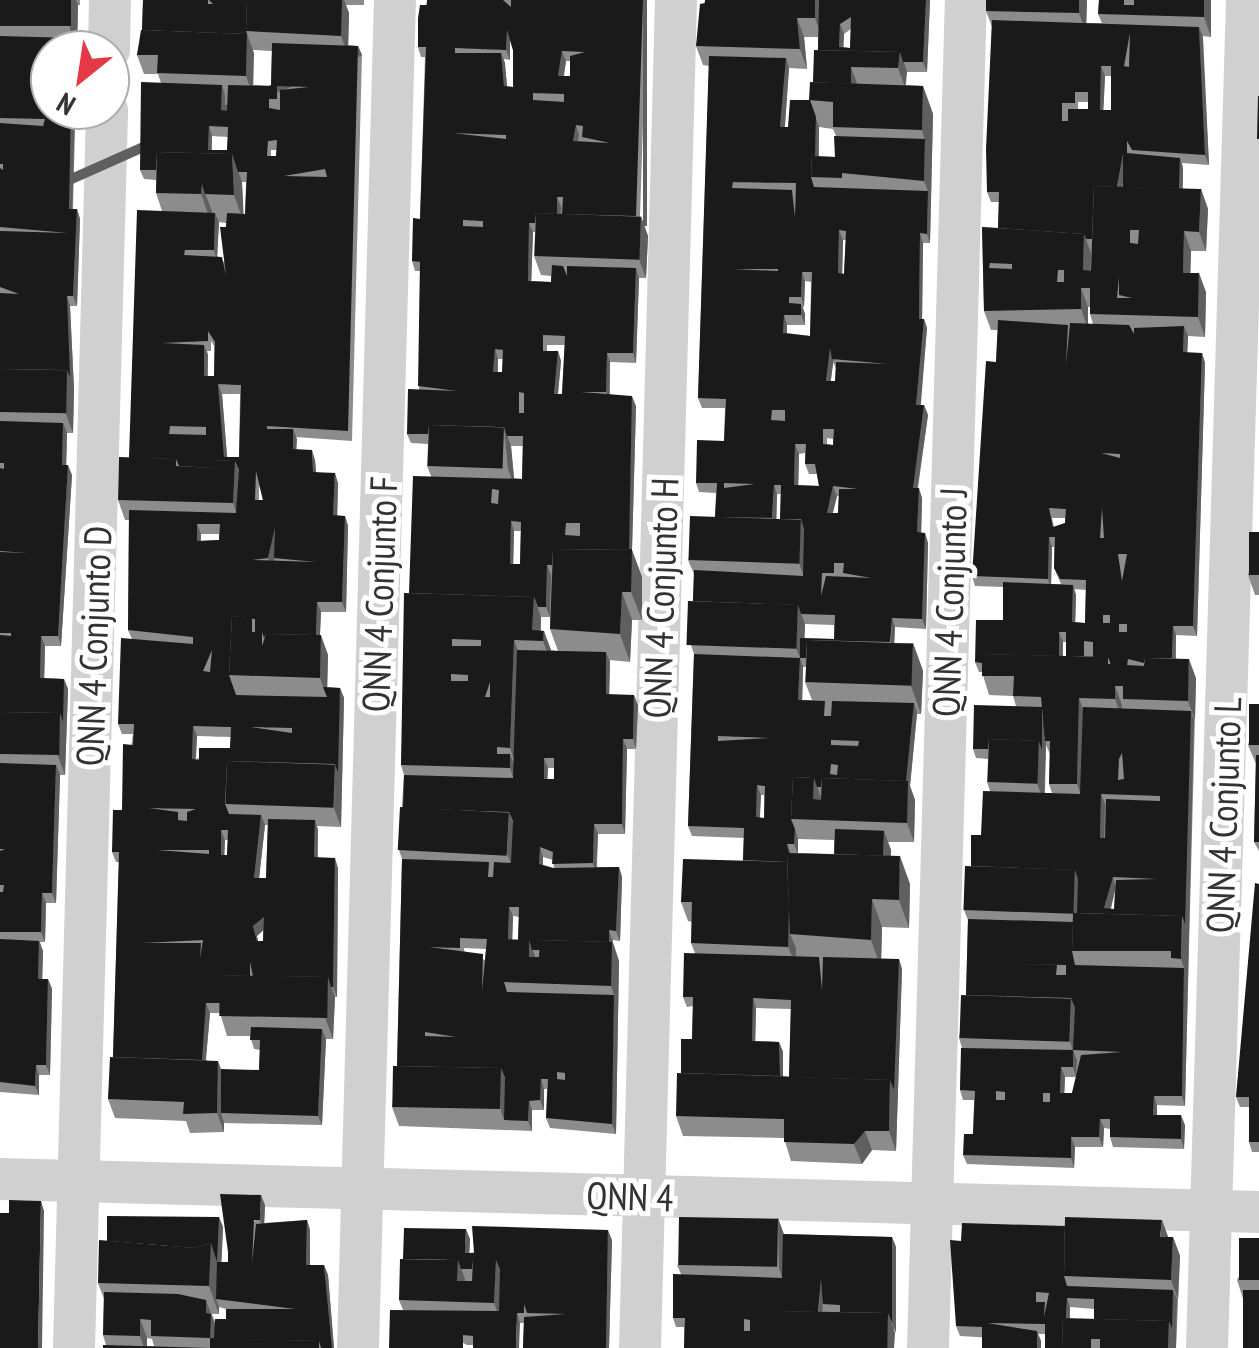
<!DOCTYPE html>
<style>
body{margin:0}
#map{position:relative;width:1259px;height:1348px;overflow:hidden;background:#fff;font-family:"PT Sans Narrow",sans-serif}
div>[style]{position:absolute}
[style*='--x']{left:calc(var(--x)*1px);top:calc(var(--y)*1px);width:calc(var(--w)*1px);rotate:calc(var(--a)*1deg)}
.minor>*{height:42px;margin:-21px;padding:0 21px;transform-origin:21px;border-radius:21px;background:#d0d0d0}
.wall>*{inset:0;background:#8c8c8c}
.shaded-wall>*{inset:0;background:#5f5f5f;transform-origin:0 0}
.building>*{inset:0;background:#1a1a1a;transform-origin:0 0}
span{translate:-50% -50%;white-space:nowrap;text-align:center;line-height:1.15;-webkit-text-stroke:10px #fff;paint-order:stroke}
.street-label{font-size:38px;color:#333}
.north{position:absolute;left:30px;top:30px;width:100px;height:100px;box-sizing:border-box;background:#fff;border:2px solid #adadad;border-radius:50%;rotate:210deg;font-size:28px;font-weight:700;line-height:40px;text-align:center;color:#333}
.north::after{content:'';display:block;margin:auto;width:35px;height:45px;background:#e63946;clip-path:polygon(50% 0,100% 100%,50% 72%,0 100%)}
</style>
<div id="map">
<div class="minor">
<div style="--x:109;--y:50;--w:50;--a:-88.9"></div>
<div style="--x:0;--y:1179;--w:1259;--a:1.5"></div>
<div style="--x:74;--y:1348;--w:1238;--a:-88.47"></div>
<div style="--x:358;--y:1348;--w:1349;--a:-88.43"></div>
<div style="--x:640;--y:1348;--w:1348;--a:-88.47"></div>
<div style="--x:928;--y:1348;--w:1349;--a:-88.39"></div>
<div style="--x:1207;--y:1348;--w:1349;--a:-88.3"></div>
</div>
<div class="wall">
<div style="clip-path:polygon(0 0,80px 0,80px 5px,78px 5px,73px 209px,77px 209px,80px 219px,77px 306px,70px 306px,74px 389px,73px 433px,67px 433px,66px 465px,72px 475px,61px 646px,45px 646px,44px 678px,64px 679px,68px 689px,65px 775px,60px 775px,56px 903px,46px 903px,45px 942px,40px 942px,43px 951px,42px 979px,48px 979px,52px 989px,50px 1075px,39px 1075px,39px 1095px,0 1092px)"></div>
<div style="clip-path:polygon(evenodd,143px 0,364px 0,364px 5px,346px 5px,349px 13px,348px 45px,358px 46px,362px 55px,352px 441px,296px 437px,296px 450px,315px 460px,316px 472px,338px 483px,337px 516px,345px 516px,348px 526px,346px 612px,321px 612px,320px 635px,328px 655px,327px 687px,340px 688px,344px 698px,341px 827px,317px 826px,318px 830px,318px 858px,338px 868px,337px 997px,335px 997px,333px 1039px,326px 1039px,322px 1125px,224px 1123px,224px 1132px,190px 1133px,186px 1121px,115px 1118px,108px 1099px,113px 1057px,119px 862px,116px 862px,112px 852px,122px 810px,133px 734px,122px 734px,118px 724px,132px 639px,128px 630px,129px 520px,125px 520px,118px 500px,129px 458px,162px 211px,156px 193px,156px 180px,144px 179px,140px 170px,161px 83px,158px 74px,144px 74px,137px 55px,142px 30px,143px 0,253px 50px,272px 51px,271px 86px,253px 85px,253px 50px,143px 0,212px 136px,228px 137px,227px 150px,212px 150px,212px 136px,143px 0,271px 150px,277px 150px,276px 156px,271px 156px,271px 150px,143px 0,242px 182px,246px 182px,245px 214px,243px 214px,242px 182px,143px 0,219px 222px,226px 223px,225px 263px,217px 256px,219px 222px,143px 0,211px 341px,214px 346px,214px 376px,208px 376px,208px 355px,207px 351px,211px 351px,211px 341px,143px 0,222px 394px,240px 394px,239px 457px,227px 457px,222px 394px,143px 0,259px 485px,263px 500px,259px 500px,259px 485px,143px 0,201px 534px,219px 534px,219px 540px,201px 541px,201px 534px,143px 0,197px 736px,231px 737px,230px 748px,196px 759px,197px 736px,143px 0,265px 825px,268px 825px,266px 878px,259px 878px,265px 825px,143px 0,225px 840px,228px 840px,227px 855px,224px 855px,225px 840px,143px 0,263px 930px,263px 941px,258px 941px,257px 936px,263px 930px,143px 0,210px 1013px,220px 1013px,227px 1036px,250px 1036px,254px 1049px,260px 1050px,259px 1070px,221px 1070px,206px 1060px,210px 1013px)"></div>
<div style="clip-path:polygon(evenodd,427px 0,647px 0,640px 216px,648px 236px,646px 278px,639px 278px,636px 363px,610px 362px,610px 394px,636px 406px,632px 550px,642px 577px,642px 620px,632px 620px,630px 662px,610px 660px,609px 695px,638px 705px,636px 749px,627px 749px,625px 834px,598px 834px,597px 867px,619px 867px,622px 877px,620px 941px,613px 940px,613px 944px,619px 961px,616px 1134px,550px 1128px,546px 1118px,547px 1089px,544px 1089px,544px 1110px,532px 1110px,532px 1131px,399px 1126px,392px 1107px,397px 1066px,402px 859px,399px 850px,404px 775px,401px 765px,409px 593px,431px 476px,427px 466px,428px 444px,411px 443px,407px 434px,419px 389px,420px 271px,415px 271px,412px 261px,420px 219px,425px 57px,421px 57px,418px 47px,427px 0,510px 41px,513px 50px,513px 87px,507px 86px,504px 59px,510px 60px,510px 41px,427px 0,566px 61px,570px 61px,570px 76px,564px 76px,566px 61px,427px 0,533px 232px,535px 232px,534px 256px,541px 275px,551px 276px,551px 282px,531px 281px,533px 232px,427px 0,547px 345px,565px 345px,562px 394px,558px 394px,561px 361px,558px 351px,547px 351px,547px 345px,427px 0,498px 359px,503px 359px,502px 372px,498px 372px,498px 359px,427px 0,511px 446px,523px 446px,522px 479px,514px 478px,511px 446px,427px 0,514px 531px,521px 531px,520px 564px,513px 564px,514px 531px,427px 0,551px 575px,550px 629px,558px 651px,551px 650px,541px 630px,541px 617px,550px 617px,551px 575px,427px 0,548px 768px,554px 768px,554px 779px,547px 779px,548px 768px,427px 0,543px 857px,553px 860px,554px 868px,543px 865px,543px 857px,427px 0,513px 916px,519px 917px,518px 940px,512px 940px,513px 916px,427px 0,464px 948px,486px 949px,485px 960px,464px 951px,464px 948px)"></div>
<div style="clip-path:polygon(evenodd,705px 0,930px 0,927px 72px,907px 72px,906px 85px,923px 86px,933px 114px,930px 243px,923px 243px,922px 319px,924px 319px,927px 328px,920px 405px,924px 405px,928px 415px,918px 488px,922px 498px,921px 533px,925px 533px,928px 543px,926px 629px,895px 627px,894px 643px,913px 643px,923px 671px,921px 714px,917px 714px,910px 786px,915px 800px,914px 842px,888px 842px,891px 850px,891px 856px,910px 884px,909px 928px,882px 927px,881px 959px,899px 959px,902px 969px,896px 1151px,872px 1150px,862px 1164px,791px 1161px,784px 1138px,683px 1136px,676px 1116px,681px 1073px,692px 1039px,693px 1006px,687px 1007px,683px 997px,695px 953px,691px 943px,692px 922px,688px 921px,681px 902px,743px 860px,744px 838px,692px 836px,688px 826px,694px 654px,691px 645px,694px 574px,688px 560px,715px 517px,716px 493px,699px 492px,696px 483px,724px 441px,725px 408px,702px 408px,698px 398px,709px 66px,703px 65px,696px 46px,705px 0,851px 29px,850px 48px,843px 47px,844px 34px,851px 29px,705px 0,804px 37px,818px 37px,818px 50px,810px 100px,788px 127px,785px 127px,789px 68px,807px 69px,804px 37px,705px 0,819px 127px,833px 129px,836px 136px,835px 157px,819px 156px,819px 127px,705px 0,843px 240px,846px 240px,844px 274px,842px 273px,843px 240px,705px 0,805px 281px,811px 282px,810px 336px,787px 333px,787px 325px,805px 325px,805px 314px,803px 307px,804px 307px,805px 281px,705px 0,833px 362px,836px 368px,835px 381px,831px 381px,833px 362px,705px 0,827px 438px,833px 439px,833px 445px,827px 444px,827px 438px,705px 0,805px 453px,805px 464px,809px 474px,817px 474px,819px 486px,798px 485px,799px 454px,805px 453px,705px 0,777px 494px,781px 494px,780px 519px,776px 519px,777px 494px,705px 0,837px 496px,839px 496px,838px 513px,833px 513px,837px 496px,705px 0,805px 624px,834px 625px,834px 639px,804px 638px,805px 624px,705px 0,803px 667px,806px 667px,805px 682px,812px 700px,802px 700px,803px 667px,705px 0,761px 795px,764px 795px,764px 818px,760px 818px,761px 795px,705px 0,798px 839px,834px 840px,834px 854px,798px 853px,798px 839px,705px 0,756px 1008px,791px 1009px,789px 1077px,783px 1076px,783px 1052px,779px 1042px,755px 1041px,756px 1008px)"></div>
<div style="clip-path:polygon(evenodd,1087px 0,1086px 23px,1102px 23px,1098px 14px,1099px 0,1211px 0,1211px 37px,1202px 36px,1209px 165px,1182px 163px,1183px 168px,1183px 189px,1201px 189px,1208px 209px,1206px 251px,1191px 251px,1190px 273px,1206px 292px,1205px 337px,1188px 336px,1187px 353px,1202px 353px,1205px 363px,1197px 636px,1176px 635px,1176px 658px,1196px 678px,1185px 1106px,1157px 1105px,1157px 1115px,1185px 1125px,1184px 1149px,1113px 1147px,1110px 1137px,1110px 1129px,1104px 1128px,1103px 1147px,1075px 1147px,1074px 1168px,967px 1164px,963px 1155px,973px 1134px,974px 1100px,963px 1100px,960px 1090px,962px 1048px,959px 1038px,966px 995px,968px 920px,964px 910px,971px 866px,981px 835px,990px 791px,987px 782px,988px 759px,976px 758px,973px 749px,1016px 706px,1013px 696px,989px 695px,982px 672px,979px 672px,975px 662px,1003px 620px,1003px 587px,975px 586px,972px 576px,996px 362px,998px 330px,991px 330px,984px 311px,982px 227px,998px 228px,999px 202px,991px 202px,987px 192px,992px 27px,986px 11px,1087px 0,1105px 76px,1111px 76px,1111px 110px,1103px 110px,1105px 76px,1087px 0,1078px 102px,1088px 102px,1088px 109px,1078px 109px,1078px 102px,1087px 0,1088px 307px,1090px 307px,1090px 314px,1093px 324px,1088px 324px,1088px 307px,1087px 0,1052px 518px,1065px 518px,1065px 523px,1054px 527px,1052px 518px,1087px 0,1052px 547px,1054px 547px,1054px 568px,1061px 584px,1051px 584px,1052px 547px,1087px 0,1074px 589px,1086px 590px,1085px 623px,1075px 622px,1076px 595px,1074px 589px,1087px 0,1063px 642px,1066px 642px,1066px 656px,1063px 656px,1063px 642px,1087px 0,1046px 745px,1050px 754px,1049px 784px,1052px 793px,1045px 793px,1046px 745px,1087px 0,1115px 891px,1114px 909px,1111px 909px,1115px 891px,1087px 0,1065px 1077px,1076px 1077px,1072px 1093px,1064px 1093px,1065px 1077px)"></div>
<div style="clip-path:polygon(1259px 532px,1259px 595px,1255px 595px,1248px 575px)"></div>
<div style="clip-path:polygon(1259px 704px,1259px 851px,1254px 842px,1256px 764px,1248px 745px)"></div>
<div style="clip-path:polygon(1259px 884px,1259px 1152px,1252px 1152px,1249px 1142px,1249px 1107px,1240px 1107px,1236px 1097px)"></div>
<div style="clip-path:polygon(evenodd,265px 1205px,264px 1223px,307px 1220px,310px 1230px,310px 1265px,324px 1265px,328px 1275px,334px 1348px,103px 1348px,106px 1345px,103px 1335px,104px 1299px,98px 1283px,219px 1217px,223px 1227px,221px 1262px,228px 1262px,265px 1205px,219px 1307px,226px 1309px,226px 1319px,215px 1322px,212px 1314px,219px 1314px,219px 1307px,265px 1205px,147px 1338px,152px 1339px,154px 1346px,147px 1346px,147px 1338px)"></div>
<div style="clip-path:polygon(778px 1218px,784px 1234px,892px 1237px,896px 1247px,894px 1348px,684px 1348px,684px 1327px,676px 1327px,673px 1318px,681px 1274px,677px 1265px)"></div>
<div style="clip-path:polygon(evenodd,1173px 1237px,1180px 1256px,1176px 1348px,1045px 1348px,1045px 1334px,1038px 1334px,1041px 1341px,960px 1336px,956px 1326px,961px 1241px,1173px 1237px,1070px 1307px,1094px 1309px,1094px 1319px,1070px 1319px,1070px 1307px)"></div>
<div style="clip-path:polygon(1259px 1238px,1259px 1348px,1237px 1280px)"></div>
<div style="clip-path:polygon(470px 1239px,469px 1253px,612px 1240px,609px 1348px,523px 1348px,524px 1323px,520px 1323px,473px 1345px,467px 1345px,403px 1310px,399px 1300px)"></div>
</div>
<div class="shaded-wall">
<div style="clip-path:polygon(71px 0,76px 0,78px 5px,77px 50px,73px 50px,73px 38px,70px 29px)"></div>
<div style="clip-path:polygon(340px 0,344px 0,349px 13px,348px 55px,341px 36px)"></div>
<div style="left:643px;top:0;width:4px;height:226px"></div>
<div style="clip-path:polygon(815px 0,823px 0,822px 37px,815px 18px)"></div>
<div style="clip-path:polygon(926px 0,930px 0,927px 72px,923px 62px)"></div>
<div style="clip-path:polygon(1079px 0,1087px 0,1086px 33px,1079px 13px)"></div>
<div style="clip-path:polygon(1204px 0,1211px 0,1211px 37px,1204px 17px)"></div>
<div style="clip-path:polygon(797px 18px,804px 37px,807px 69px,800px 49px)"></div>
<div style="clip-path:polygon(840px 24px,844px 34px,843px 57px,839px 47px)"></div>
<div style="clip-path:polygon(1199px 27px,1203px 37px,1209px 165px,1205px 155px)"></div>
<div style="clip-path:polygon(507px 30px,510px 40px,510px 60px,506px 50px)"></div>
<div style="clip-path:polygon(247px 34px,254px 53px,253px 96px,246px 76px)"></div>
<div style="left:358px;top:46px;width:10px;height:385px;rotate:66deg"></div>
<div style="clip-path:polygon(562px 51px,566px 61px,562px 86px,558px 76px)"></div>
<div style="clip-path:polygon(900px 52px,907px 71px,905px 87px,898px 68px)"></div>
<div style="clip-path:polygon(501px 53px,505px 63px,508px 96px,504px 86px)"></div>
<div style="clip-path:polygon(786px 58px,789px 68px,784px 137px,780px 127px)"></div>
<div style="clip-path:polygon(1101px 66px,1105px 76px,1103px 119px,1100px 110px)"></div>
<div style="clip-path:polygon(851px 67px,858px 86px,851px 92px)"></div>
<div style="clip-path:polygon(222px 85px,225px 95px,225px 120px,221px 110px)"></div>
<div style="clip-path:polygon(923px 86px,933px 114px,930px 243px,927px 234px,928px 191px,924px 181px,925px 141px,922px 130px)"></div>
<div style="clip-path:polygon(71px 110px,75px 110px,72px 219px,69px 209px)"></div>
<div style="clip-path:polygon(816px 118px,819px 127px,818px 177px,814px 177px)"></div>
<div style="clip-path:polygon(576px 125px,579px 135px,576px 151px,573px 141px)"></div>
<div style="clip-path:polygon(209px 126px,212px 136px,211px 159px,208px 150px)"></div>
<div style="clip-path:polygon(232px 154px,242px 182px,244px 223px,234px 195px)"></div>
<div style="clip-path:polygon(1123px 154px,1126px 163px,1119px 206px,1116px 196px)"></div>
<div style="clip-path:polygon(1180px 158px,1183px 168px,1182px 208px,1179px 198px)"></div>
<div style="clip-path:polygon(202px 184px,212px 212px,211px 222px,201px 194px)"></div>
<div style="clip-path:polygon(1201px 189px,1208px 209px,1206px 251px,1199px 232px)"></div>
<div style="clip-path:polygon(557px 197px,561px 207px,560px 233px,557px 223px)"></div>
<div style="clip-path:polygon(77px 209px,80px 219px,77px 306px,73px 296px)"></div>
<div style="clip-path:polygon(215px 213px,219px 222px,217px 260px,214px 250px)"></div>
<div style="clip-path:polygon(641px 216px,648px 236px,646px 278px,639px 259px)"></div>
<div style="clip-path:polygon(529px 223px,533px 232px,531px 291px,528px 281px)"></div>
<div style="clip-path:polygon(839px 230px,843px 240px,842px 283px,838px 273px)"></div>
<div style="clip-path:polygon(1184px 231px,1191px 251px,1190px 292px,1183px 273px)"></div>
<div style="clip-path:polygon(920px 233px,923px 243px,922px 329px,919px 319px)"></div>
<div style="clip-path:polygon(1084px 234px,1091px 253px,1090px 289px,1083px 270px)"></div>
<div style="clip-path:polygon(636px 268px,639px 278px,636px 363px,633px 353px)"></div>
<div style="clip-path:polygon(802px 272px,805px 281px,804px 307px,801px 297px)"></div>
<div style="clip-path:polygon(1199px 273px,1206px 292px,1205px 337px,1198px 317px)"></div>
<div style="clip-path:polygon(1081px 288px,1088px 307px,1088px 329px,1081px 309px)"></div>
<div style="clip-path:polygon(67px 296px,70px 306px,74px 389px,73px 433px,66px 414px)"></div>
<div style="clip-path:polygon(801px 304px,805px 314px,805px 325px,801px 315px)"></div>
<div style="clip-path:polygon(784px 315px,787px 325px,787px 343px,783px 333px)"></div>
<div style="clip-path:polygon(924px 319px,927px 328px,920px 415px,916px 405px)"></div>
<div style="clip-path:polygon(1184px 326px,1188px 336px,1187px 362px,1183px 352px)"></div>
<div style="clip-path:polygon(204px 345px,208px 355px,207px 386px,204px 376px)"></div>
<div style="clip-path:polygon(830px 348px,834px 358px,829px 391px,826px 381px)"></div>
<div style="clip-path:polygon(495px 349px,498px 359px,497px 382px,493px 372px)"></div>
<div style="clip-path:polygon(558px 351px,561px 361px,557px 404px,554px 394px)"></div>
<div style="clip-path:polygon(607px 353px,610px 362px,609px 402px,606px 392px)"></div>
<div style="clip-path:polygon(1202px 353px,1205px 363px,1197px 636px,1193px 626px)"></div>
<div style="clip-path:polygon(218px 384px,222px 394px,228px 467px,224px 457px)"></div>
<div style="clip-path:polygon(632px 396px,636px 406px,632px 550px,642px 577px,642px 620px,631px 592px,628px 567px)"></div>
<div style="clip-path:polygon(924px 405px,928px 415px,916px 498px,913px 488px)"></div>
<div style="clip-path:polygon(63px 423px,67px 433px,66px 475px,62px 465px)"></div>
<div style="clip-path:polygon(504px 427px,511px 446px,515px 488px,508px 469px)"></div>
<div style="clip-path:polygon(293px 429px,297px 439px,296px 459px,293px 449px)"></div>
<div style="clip-path:polygon(795px 444px,799px 454px,798px 495px,794px 485px)"></div>
<div style="clip-path:polygon(312px 450px,315px 460px,317px 482px,313px 472px)"></div>
<div style="clip-path:polygon(235px 461px,242px 480px,240px 523px,233px 503px)"></div>
<div style="clip-path:polygon(68px 465px,72px 475px,61px 646px,58px 636px)"></div>
<div style="clip-path:polygon(335px 473px,338px 483px,337px 525px,333px 515px)"></div>
<div style="clip-path:polygon(774px 485px,777px 494px,776px 538px,772px 528px)"></div>
<div style="clip-path:polygon(833px 486px,837px 496px,830px 523px,827px 513px)"></div>
<div style="clip-path:polygon(919px 488px,922px 498px,921px 542px,917px 532px)"></div>
<div style="clip-path:polygon(345px 516px,348px 526px,346px 612px,342px 602px)"></div>
<div style="clip-path:polygon(801px 519px,808px 539px,806px 582px,799px 563px)"></div>
<div style="clip-path:polygon(511px 521px,514px 531px,513px 574px,510px 564px)"></div>
<div style="clip-path:polygon(197px 524px,201px 534px,200px 551px,197px 541px)"></div>
<div style="clip-path:polygon(275px 528px,279px 538px,272px 568px,268px 558px)"></div>
<div style="clip-path:polygon(925px 533px,928px 543px,926px 629px,922px 619px)"></div>
<div style="clip-path:polygon(1049px 537px,1052px 547px,1051px 589px,1048px 579px)"></div>
<div style="clip-path:polygon(547px 565px,551px 575px,550px 617px,546px 607px)"></div>
<div style="clip-path:polygon(1073px 585px,1076px 595px,1075px 632px,1072px 622px)"></div>
<div style="clip-path:polygon(622px 592px,632px 620px,630px 662px,620px 634px)"></div>
<div style="clip-path:polygon(534px 597px,541px 617px,540px 641px,532px 630px)"></div>
<div style="clip-path:polygon(317px 602px,321px 612px,319px 653px,316px 643px)"></div>
<div style="clip-path:polygon(798px 605px,805px 624px,804px 658px,800px 658px,803px 667px,802px 710px,798px 700px,800px 658px,796px 648px)"></div>
<div style="clip-path:polygon(892px 618px,895px 627px,893px 670px,890px 660px)"></div>
<div style="clip-path:polygon(1173px 626px,1176px 635px,1175px 678px,1172px 668px)"></div>
<div style="clip-path:polygon(544px 631px,551px 650px,550px 660px,543px 641px)"></div>
<div style="clip-path:polygon(1059px 632px,1063px 642px,1062px 674px,1058px 665px)"></div>
<div style="clip-path:polygon(321px 635px,328px 655px,327px 697px,320px 678px)"></div>
<div style="clip-path:polygon(41px 636px,45px 646px,44px 688px,40px 678px)"></div>
<div style="clip-path:polygon(514px 640px,521px 659px,517px 767px,510px 748px)"></div>
<div style="clip-path:polygon(913px 643px,923px 671px,921px 714px,911px 686px)"></div>
<div style="clip-path:polygon(606px 652px,610px 662px,609px 704px,606px 694px)"></div>
<div style="clip-path:polygon(1189px 659px,1196px 678px,1195px 720px,1188px 701px)"></div>
<div style="clip-path:polygon(64px 679px,68px 689px,65px 775px,58px 756px,60px 713px)"></div>
<div style="clip-path:polygon(1115px 686px,1122px 705px,1122px 718px,1115px 699px)"></div>
<div style="clip-path:polygon(340px 688px,344px 698px,341px 827px,334px 808px,335px 764px)"></div>
<div style="clip-path:polygon(634px 695px,638px 705px,636px 749px,633px 739px)"></div>
<div style="clip-path:polygon(1079px 698px,1086px 717px,1084px 803px,1077px 784px)"></div>
<div style="clip-path:polygon(914px 703px,917px 713px,910px 786px,915px 800px,914px 842px,907px 823px,905px 790px)"></div>
<div style="clip-path:polygon(1044px 707px,1046px 745px,1044px 802px,1037px 783px,1039px 741px)"></div>
<div style="clip-path:polygon(1191px 711px,1194px 720px,1185px 1106px,1182px 1096px,1184px 968px,1181px 959px)"></div>
<div style="clip-path:polygon(193px 726px,197px 736px,195px 769px,192px 759px)"></div>
<div style="clip-path:polygon(623px 739px,627px 749px,625px 834px,622px 824px)"></div>
<div style="clip-path:polygon(510px 754px,517px 773px,517px 788px,510px 768px)"></div>
<div style="clip-path:polygon(544px 758px,548px 768px,547px 789px,544px 779px)"></div>
<div style="clip-path:polygon(56px 765px,60px 775px,56px 903px,52px 893px)"></div>
<div style="clip-path:polygon(814px 778px,821px 797px,820px 819px,813px 799px)"></div>
<div style="clip-path:polygon(757px 785px,761px 795px,759px 827px,756px 817px)"></div>
<div style="clip-path:polygon(1101px 794px,1105px 804px,1104px 848px,1100px 838px)"></div>
<div style="clip-path:polygon(509px 812px,516px 831px,514px 873px,507px 853px)"></div>
<div style="clip-path:polygon(261px 815px,265px 825px,258px 888px,254px 878px)"></div>
<div style="clip-path:polygon(315px 820px,318px 830px,317px 867px,314px 857px)"></div>
<div style="clip-path:polygon(594px 824px,598px 834px,596px 873px,593px 863px)"></div>
<div style="clip-path:polygon(795px 829px,798px 839px,798px 854px,794px 844px)"></div>
<div style="clip-path:polygon(221px 830px,225px 840px,224px 865px,221px 855px)"></div>
<div style="clip-path:polygon(884px 831px,891px 850px,890px 884px,883px 864px)"></div>
<div style="clip-path:polygon(787px 844px,791px 854px,790px 934px,796px 948px,796px 966px,788px 947px)"></div>
<div style="clip-path:polygon(540px 847px,543px 857px,543px 874px,539px 864px)"></div>
<div style="clip-path:polygon(900px 856px,910px 884px,909px 928px,899px 900px)"></div>
<div style="clip-path:polygon(335px 858px,338px 868px,337px 997px,333px 987px)"></div>
<div style="clip-path:polygon(619px 867px,622px 877px,620px 941px,616px 931px)"></div>
<div style="clip-path:polygon(1075px 870px,1082px 889px,1076px 951px,1073px 913px)"></div>
<div style="clip-path:polygon(1113px 877px,1116px 887px,1108px 918px,1104px 908px)"></div>
<div style="clip-path:polygon(42px 893px,46px 903px,45px 942px,41px 932px)"></div>
<div style="clip-path:polygon(872px 899px,882px 927px,881px 968px,871px 940px)"></div>
<div style="clip-path:polygon(509px 907px,513px 916px,511px 982px,507px 982px)"></div>
<div style="clip-path:polygon(264px 917px,267px 927px,257px 936px,260px 951px,253px 926px)"></div>
<div style="clip-path:polygon(609px 930px,619px 961px,616px 1134px,612px 1124px,614px 995px,611px 986px,608px 952px)"></div>
<div style="clip-path:polygon(529px 940px,536px 959px,529px 957px)"></div>
<div style="clip-path:polygon(39px 941px,43px 951px,42px 988px,38px 979px)"></div>
<div style="clip-path:polygon(899px 959px,902px 969px,896px 1151px,889px 1131px,890px 1080px)"></div>
<div style="clip-path:polygon(328px 977px,335px 997px,333px 1039px,326px 1020px)"></div>
<div style="clip-path:polygon(48px 979px,52px 989px,50px 1075px,46px 1065px)"></div>
<div style="clip-path:polygon(753px 998px,756px 1008px,755px 1051px,752px 1041px)"></div>
<div style="clip-path:polygon(1071px 998px,1078px 1017px,1073px 1050px,1077px 1060px,1076px 1077px,1073px 1067px,1073px 1051px,1070px 1041px)"></div>
<div style="clip-path:polygon(206px 1003px,210px 1013px,204px 1079px,201px 1069px)"></div>
<div style="clip-path:polygon(322px 1029px,326px 1039px,322px 1125px,318px 1116px)"></div>
<div style="clip-path:polygon(779px 1042px,783px 1052px,783px 1095px,780px 1085px)"></div>
<div style="clip-path:polygon(218px 1061px,225px 1080px,221px 1113px,224px 1123px,224px 1132px,217px 1113px)"></div>
<div style="clip-path:polygon(36px 1065px,39px 1075px,39px 1095px,35px 1086px)"></div>
<div style="clip-path:polygon(1061px 1067px,1065px 1077px,1064px 1103px,1060px 1093px)"></div>
<div style="clip-path:polygon(501px 1068px,508px 1088px,504px 1120px,501px 1111px)"></div>
<div style="clip-path:polygon(541px 1079px,544px 1089px,544px 1110px,540px 1100px)"></div>
<div style="clip-path:polygon(1154px 1096px,1157px 1105px,1157px 1124px,1153px 1115px)"></div>
<div style="clip-path:polygon(529px 1101px,532px 1110px,532px 1131px,528px 1121px)"></div>
<div style="clip-path:polygon(1181px 1115px,1185px 1125px,1184px 1149px,1181px 1139px)"></div>
<div style="clip-path:polygon(1100px 1119px,1104px 1128px,1103px 1147px,1099px 1137px)"></div>
<div style="clip-path:polygon(865px 1131px,872px 1150px,862px 1164px,854px 1144px)"></div>
<div style="clip-path:polygon(1071px 1137px,1075px 1147px,1074px 1168px,1071px 1158px)"></div>
<div style="clip-path:polygon(261px 1195px,265px 1205px,264px 1230px,260px 1220px)"></div>
<div style="clip-path:polygon(41px 1201px,44px 1211px,42px 1348px,38px 1348px)"></div>
<div style="clip-path:polygon(219px 1217px,223px 1227px,220px 1299px,216px 1299px,219px 1307px,219px 1314px,209px 1286px,211px 1243px)"></div>
<div style="clip-path:polygon(778px 1218px,785px 1238px,786px 1288px,779px 1268px)"></div>
<div style="clip-path:polygon(307px 1220px,310px 1230px,310px 1274px,306px 1265px)"></div>
<div style="clip-path:polygon(1162px 1220px,1169px 1239px,1160px 1237px)"></div>
<div style="clip-path:polygon(466px 1229px,470px 1239px,469px 1262px,465px 1253px)"></div>
<div style="clip-path:polygon(608px 1230px,612px 1240px,609px 1348px,606px 1348px)"></div>
<div style="clip-path:polygon(892px 1237px,896px 1247px,896px 1333px,892px 1323px)"></div>
<div style="clip-path:polygon(1173px 1237px,1180px 1256px,1178px 1299px,1171px 1280px)"></div>
<div style="clip-path:polygon(458px 1260px,465px 1279px,464px 1300px,457px 1281px)"></div>
<div style="clip-path:polygon(496px 1260px,503px 1280px,501px 1322px,494px 1303px)"></div>
<div style="clip-path:polygon(324px 1265px,328px 1275px,334px 1348px,332px 1348px)"></div>
<div style="clip-path:polygon(821px 1279px,824px 1288px,821px 1331px,818px 1321px)"></div>
<div style="clip-path:polygon(1173px 1290px,1177px 1299px,1176px 1348px,1168px 1348px,1169px 1321px)"></div>
<div style="clip-path:polygon(1067px 1298px,1070px 1307px,1069px 1348px,1065px 1348px)"></div>
<div style="clip-path:polygon(206px 1300px,218px 1333px,218px 1348px,210px 1338px,206px 1313px)"></div>
<div style="clip-path:polygon(517px 1313px,520px 1323px,519px 1348px,516px 1348px)"></div>
<div style="clip-path:polygon(888px 1313px,895px 1333px,894px 1348px,887px 1348px)"></div>
<div style="clip-path:polygon(140px 1319px,147px 1338px,147px 1348px,144px 1348px,140px 1336px)"></div>
<div style="clip-path:polygon(1037px 1331px,1041px 1341px,1041px 1348px,1037px 1348px)"></div>
</div>
<div class="building">
<div style="left:0;top:0;width:71px;height:26px"></div>
<div style="clip-path:polygon(143px 0,208px 0,208px 4px,213px 4px,209px 0,247px 0,246px 31px,250px 42px,247px 34px,142px 30px)"></div>
<div style="clip-path:polygon(247px 0,342px 0,341px 36px,246px 31px)"></div>
<div style="clip-path:polygon(evenodd,427px 0,503px 0,511px 7px,511px 0,643px 0,636px 216px,562px 214px,563px 197px,557px 197px,557px 214px,536px 213px,535px 223px,529px 223px,528px 281px,551px 282px,552px 265px,563px 266px,567px 276px,567px 266px,636px 268px,633px 353px,607px 353px,606px 392px,581px 392px,632px 396px,629px 549px,553px 550px,552px 565px,547px 565px,546px 607px,538px 607px,534px 597px,409px 593px,413px 476px,522px 479px,523px 436px,507px 436px,504px 427px,429px 425px,428px 434px,407px 434px,408px 389px,457px 391px,418px 386px,420px 262px,412px 261px,413px 218px,420px 219px,426px 47px,418px 47px,418px 18px,420px 5px,427px 5px,427px 0,507px 30px,513px 50px,513px 87px,504px 86px,501px 53px,455px 53px,455px 48px,506px 50px,507px 30px,427px 0,562px 51px,585px 52px,570px 56px,570px 76px,558px 76px,562px 51px,427px 0,533px 93px,564px 94px,564px 102px,533px 100px,533px 93px,427px 0,576px 125px,583px 126px,582px 137px,610px 143px,573px 141px,576px 125px,427px 0,452px 133px,506px 135px,506px 139px,452px 133px,427px 0,463px 220px,483px 221px,483px 227px,463px 226px,463px 220px,427px 0,543px 335px,565px 336px,562px 394px,554px 394px,558px 351px,543px 351px,543px 335px,427px 0,495px 349px,503px 350px,502px 372px,493px 372px,495px 349px,427px 0,519px 392px,524px 393px,524px 413px,519px 413px,519px 392px,427px 0,492px 489px,499px 490px,498px 504px,491px 503px,492px 489px,427px 0,511px 521px,521px 522px,520px 564px,510px 564px,511px 521px,427px 0,566px 523px,580px 523px,580px 536px,565px 535px,566px 523px)"></div>
<div style="clip-path:polygon(705px 0,815px 0,815px 18px,797px 18px,800px 49px,696px 46px,700px 4px,705px 3px)"></div>
<div style="clip-path:polygon(evenodd,819px 0,926px 0,923px 62px,903px 62px,900px 52px,818px 50px,819px 0,851px 17px,850px 48px,839px 47px,840px 24px,851px 17px)"></div>
<div style="clip-path:polygon(986px 0,1079px 0,1079px 13px,986px 11px)"></div>
<div style="clip-path:polygon(1099px 0,1124px 0,1124px 5px,1134px 5px,1134px 0,1204px 0,1204px 17px,1098px 14px)"></div>
<div style="clip-path:polygon(evenodd,992px 20px,1199px 27px,1205px 155px,1132px 150px,1127px 141px,1127px 153px,1180px 158px,1179px 189px,1123px 187px,1123px 154px,1117px 187px,1094px 186px,1092px 239px,1086px 239px,1084px 234px,998px 228px,999px 192px,987px 192px,986px 149px,992px 20px,1130px 33px,1129px 67px,1124px 66px,1130px 33px,992px 20px,1101px 66px,1111px 66px,1111px 110px,1100px 110px,1101px 66px,992px 20px,1075px 92px,1088px 92px,1088px 109px,1068px 109px,1068px 121px,1062px 121px,1062px 103px,1075px 103px,1075px 92px)"></div>
<div style="clip-path:polygon(141px 30px,247px 34px,246px 76px,157px 73px,158px 55px,137px 55px)"></div>
<div style="clip-path:polygon(0 36px,73px 38px,73px 50px,50px 50px,50px 110px,71px 110px,69px 209px,77px 209px,73px 296px,67px 296px,70px 377px,67px 370px,0 369px,0 293px,19px 294px,0 287px,0 231px,68px 233px,0 227px,0 168px,3px 170px,3px 164px,0 164px,0 123px,43px 126px,45px 119px,0 118px)"></div>
<div style="clip-path:polygon(evenodd,272px 43px,358px 46px,348px 431px,267px 426px,267px 429px,293px 429px,293px 449px,312px 450px,313px 472px,335px 473px,333px 515px,345px 516px,342px 602px,317px 602px,316px 635px,266px 634px,264px 638px,262px 632px,255px 632px,255px 619px,232px 616px,229px 675px,236px 695px,327px 697px,323px 687px,340px 688px,338px 772px,335px 764px,227px 761px,225px 804px,229px 814px,261px 815px,254px 878px,266px 878px,268px 819px,315px 820px,314px 857px,335px 858px,333px 987px,331px 987px,328px 977px,253px 976px,250px 962px,250px 976px,220px 975px,220px 1003px,206px 1003px,202px 1060px,113px 1057px,119px 852px,112px 852px,113px 810px,122px 810px,123px 744px,133px 745px,134px 724px,118px 724px,121px 638px,193px 644px,193px 637px,128px 630px,129px 510px,236px 513px,239px 470px,235px 461px,213px 460px,213px 468px,179px 466px,176px 459px,129px 458px,137px 210px,215px 213px,214px 250px,185px 250px,184px 255px,222px 257px,226px 276px,220px 227px,226px 227px,227px 213px,245px 214px,247px 172px,238px 172px,232px 154px,157px 152px,156px 170px,140px 170px,141px 82px,222px 85px,221px 110px,227px 111px,228px 85px,271px 86px,272px 43px,277px 86px,309px 87px,280px 90px,280px 110px,269px 108px,269px 99px,277px 99px,277px 86px,272px 43px,209px 126px,228px 127px,227px 150px,208px 150px,209px 126px,272px 43px,277px 140px,276px 156px,267px 156px,268px 141px,277px 140px,272px 43px,325px 169px,327px 177px,284px 176px,325px 169px,272px 43px,208px 331px,215px 342px,214px 376px,204px 376px,204px 345px,162px 343px,208px 341px,208px 331px,272px 43px,218px 384px,241px 385px,239px 457px,224px 457px,218px 384px,272px 43px,170px 426px,206px 427px,206px 435px,169px 434px,170px 426px,272px 43px,256px 471px,263px 500px,255px 500px,256px 471px,272px 43px,197px 524px,220px 524px,219px 540px,197px 541px,197px 524px,272px 43px,275px 528px,274px 558px,316px 562px,252px 560px,268px 558px,275px 528px,272px 43px,212px 650px,210px 672px,203px 671px,212px 650px,272px 43px,193px 726px,231px 727px,230px 748px,199px 748px,199px 760px,192px 759px,193px 726px,272px 43px,251px 727px,292px 728px,292px 733px,251px 727px,272px 43px,149px 808px,196px 809px,187px 812px,187px 821px,178px 820px,178px 812px,149px 808px,272px 43px,221px 830px,228px 830px,227px 855px,221px 855px,221px 830px,272px 43px,157px 850px,209px 850px,209px 854px,157px 850px,272px 43px,264px 917px,263px 941px,257px 941px,253px 926px,264px 917px,272px 43px,203px 940px,200px 958px,201px 943px,143px 943px,203px 940px)"></div>
<div style="clip-path:polygon(814px 50px,900px 52px,898px 68px,851px 67px,851px 84px,813px 82px)"></div>
<div style="clip-path:polygon(evenodd,709px 56px,786px 58px,780px 127px,788px 127px,790px 100px,810px 100px,816px 117px,815px 156px,812px 156px,811px 177px,814px 187px,928px 191px,927px 234px,920px 233px,919px 319px,924px 319px,916px 405px,924px 405px,913px 488px,919px 488px,917px 532px,925px 533px,922px 619px,892px 618px,890px 642px,807px 640px,806px 658px,800px 658px,800px 638px,834px 639px,835px 615px,801px 614px,798px 605px,693px 601px,694px 570px,803px 576px,804px 529px,801px 519px,780px 519px,781px 485px,774px 485px,772px 518px,715px 517px,717px 483px,696px 483px,697px 440px,724px 441px,726px 399px,698px 398px,709px 56px,733px 182px,796px 183px,795px 217px,792px 190px,732px 188px,733px 182px,709px 56px,839px 230px,846px 231px,844px 274px,838px 273px,839px 230px,709px 56px,733px 269px,778px 269px,778px 271px,733px 269px,709px 56px,802px 272px,812px 272px,810px 336px,783px 333px,784px 315px,801px 315px,801px 304px,789px 303px,789px 297px,801px 297px,802px 272px,709px 56px,830px 348px,832px 359px,888px 364px,836px 362px,835px 381px,826px 381px,830px 348px,709px 56px,772px 410px,785px 410px,785px 421px,771px 420px,772px 410px,709px 56px,823px 429px,834px 429px,833px 445px,823px 444px,823px 429px,709px 56px,795px 444px,806px 444px,805px 464px,815px 464px,819px 486px,794px 485px,795px 444px,709px 56px,724px 483px,755px 484px,724px 488px,724px 483px,709px 56px,833px 486px,858px 489px,839px 489px,838px 513px,827px 513px,833px 486px,709px 56px,834px 563px,844px 563px,843px 573px,871px 578px,826px 576px,821px 596px,822px 573px,834px 573px,834px 563px)"></div>
<div style="clip-path:polygon(810px 82px,923px 86px,922px 130px,833px 127px,833px 102px,809px 100px)"></div>
<div style="clip-path:polygon(1258px 96px,1259px 96px,1259px 139px,1257px 139px)"></div>
<div style="clip-path:polygon(834px 136px,925px 139px,924px 181px,842px 173px,842px 178px,811px 177px,812px 156px,835px 157px)"></div>
<div style="clip-path:polygon(157px 152px,232px 154px,234px 195px,205px 194px,202px 184px,201px 194px,156px 193px)"></div>
<div style="clip-path:polygon(evenodd,1094px 186px,1201px 189px,1199px 232px,1184px 231px,1183px 273px,1199px 273px,1198px 317px,1090px 314px,1090px 288px,1081px 288px,1081px 309px,984px 311px,982px 227px,1084px 234px,1083px 270px,1091px 271px,1094px 186px,1130px 230px,1139px 230px,1138px 244px,1130px 243px,1130px 230px,1094px 186px,990px 263px,1012px 264px,1012px 269px,989px 268px,990px 263px,1094px 186px,1058px 270px,1064px 270px,1064px 282px,1057px 282px,1058px 270px,1094px 186px,1119px 277px,1119px 295px,1132px 298px,1117px 298px,1119px 277px)"></div>
<div style="left:536px;top:213px;width:105px;height:43px;rotate:2deg"></div>
<div style="clip-path:polygon(evenodd,998px 320px,1068px 325px,1066px 365px,1070px 323px,1129px 325px,1134px 334px,1134px 328px,1184px 326px,1183px 352px,1202px 353px,1193px 626px,1173px 626px,1172px 658px,1145px 658px,1144px 663px,1128px 659px,1127px 666px,1111px 665px,1108px 657px,1093px 657px,1093px 642px,1084px 641px,1084px 656px,1066px 656px,1066px 632px,1059px 632px,1059px 656px,982px 654px,982px 663px,975px 662px,976px 620px,1003px 620px,1003px 582px,1073px 585px,1072px 622px,1085px 623px,1086px 580px,1060px 579px,1054px 568px,1055px 537px,1049px 537px,1048px 579px,972px 576px,986px 361px,996px 362px,998px 320px,1101px 453px,1120px 454px,1120px 458px,1101px 453px,998px 320px,1049px 508px,1066px 509px,1065px 523px,1053px 527px,1049px 508px,998px 320px,1102px 508px,1104px 538px,1100px 538px,1102px 508px,998px 320px,1118px 554px,1127px 554px,1122px 581px,1118px 554px,998px 320px,1103px 615px,1110px 615px,1110px 623px,1103px 623px,1103px 615px,998px 320px,1119px 624px,1127px 624px,1127px 632px,1119px 632px,1119px 624px)"></div>
<div style="left:0;top:369px;width:67px;height:43px;rotate:1deg"></div>
<div style="clip-path:polygon(0 421px,63px 423px,62px 465px,68px 465px,58px 636px,41px 636px,40px 678px,64px 679px,63px 722px,60px 713px,0 712px,0 635px,11px 636px,11px 633px,0 633px,0 552px,27px 553px,0 551px,0 468px,4px 469px,4px 463px,0 463px)"></div>
<div style="left:429px;top:425px;width:75px;height:41px;rotate:2deg"></div>
<div style="clip-path:polygon(119px 457px,176px 459px,176px 466px,213px 468px,213px 460px,235px 461px,233px 503px,118px 500px)"></div>
<div style="left:690px;top:516px;width:111px;height:44px;rotate:2deg"></div>
<div style="left:1249px;top:532px;width:10px;height:43px"></div>
<div style="clip-path:polygon(632px 549px,631px 592px,622px 592px,620px 634px,550px 629px,553px 550px)"></div>
<div style="clip-path:polygon(evenodd,404px 593px,534px 597px,532px 630px,544px 631px,543px 641px,514px 640px,510px 748px,497px 747px,497px 754px,510px 754px,510px 768px,401px 765px,404px 593px,452px 639px,481px 640px,481px 646px,452px 646px,452px 639px,404px 593px,451px 674px,468px 675px,468px 681px,451px 681px,451px 674px,404px 593px,490px 682px,490px 697px,485px 697px,490px 682px)"></div>
<div style="left:688px;top:601px;width:110px;height:44px;rotate:2deg"></div>
<div style="clip-path:polygon(232px 616px,252px 618px,252px 632px,262px 632px,262px 646px,266px 634px,321px 635px,320px 678px,229px 675px)"></div>
<div style="left:807px;top:640px;width:106px;height:42px;rotate:2deg"></div>
<div style="clip-path:polygon(evenodd,517px 650px,606px 652px,606px 694px,634px 695px,633px 739px,623px 739px,622px 824px,594px 824px,593px 863px,552px 864px,553px 852px,540px 847px,539px 864px,553px 868px,619px 867px,616px 931px,609px 930px,609px 942px,540px 940px,540px 950px,532px 950px,529px 940px,518px 940px,519px 907px,509px 907px,508px 940px,504px 939px,504px 982px,507px 992px,614px 995px,612px 1124px,546px 1118px,548px 1079px,541px 1079px,540px 1100px,529px 1101px,528px 1121px,504px 1120px,505px 1078px,501px 1068px,397px 1066px,402px 859px,489px 862px,488px 877px,493px 877px,494px 862px,511px 863px,513px 821px,509px 812px,403px 808px,404px 775px,513px 778px,517px 650px,544px 758px,554px 758px,554px 779px,544px 779px,544px 758px,517px 650px,460px 938px,487px 939px,482px 991px,483px 954px,429px 947px,460px 948px,460px 938px,517px 650px,425px 1032px,456px 1037px,425px 1036px,425px 1032px,517px 650px,557px 1072px,565px 1073px,565px 1080px,557px 1079px,557px 1072px)"></div>
<div style="clip-path:polygon(evenodd,694px 654px,800px 658px,798px 700px,825px 701px,824px 716px,831px 716px,832px 701px,914px 703px,906px 781px,822px 778px,821px 787px,817px 787px,814px 778px,793px 777px,791px 819px,795px 829px,794px 844px,787px 844px,789px 853px,787px 853px,787px 862px,743px 860px,744px 828px,688px 826px,694px 654px,718px 736px,769px 738px,718px 741px,718px 736px,694px 654px,831px 740px,859px 741px,858px 746px,831px 745px,831px 740px,694px 654px,831px 764px,838px 765px,837px 775px,830px 774px,831px 764px,694px 654px,757px 785px,765px 786px,764px 818px,756px 817px,757px 785px)"></div>
<div style="clip-path:polygon(982px 654px,1108px 657px,1108px 664px,1144px 666px,1145px 658px,1189px 659px,1188px 701px,1123px 699px,1123px 686px,1115px 686px,1115px 699px,1079px 698px,1077px 784px,1049px 784px,1050px 741px,1045px 741px,1041px 697px,1013px 696px,1014px 676px,982px 676px)"></div>
<div style="left:1249px;top:704px;width:10px;height:41px"></div>
<div style="clip-path:polygon(974px 705px,1042px 707px,1042px 750px,1039px 741px,989px 739px,988px 749px,973px 749px)"></div>
<div style="clip-path:polygon(evenodd,1083px 707px,1191px 711px,1185px 924px,1182px 916px,1077px 913px,1078px 879px,1075px 870px,971px 866px,971px 835px,981px 835px,983px 791px,1080px 794px,1083px 707px,1122px 753px,1124px 779px,1118px 780px,1119px 759px,1122px 753px,1083px 707px,1101px 794px,1160px 796px,1160px 801px,1106px 799px,1105px 838px,1100px 838px,1101px 794px,1083px 707px,1113px 877px,1157px 879px,1116px 880px,1114px 909px,1104px 908px,1113px 877px)"></div>
<div style="left:0;top:712px;width:60px;height:42px;rotate:1deg"></div>
<div style="left:989px;top:739px;width:50px;height:43px;rotate:2deg"></div>
<div style="clip-path:polygon(1256px 755px,1259px 755px,1259px 842px,1254px 842px)"></div>
<div style="left:227px;top:761px;width:108px;height:43px;rotate:2deg"></div>
<div style="clip-path:polygon(0 763px,56px 765px,52px 893px,42px 893px,41px 932px,0 932px,0 892px,3px 892px,4px 885px,0 885px,0 851px,5px 849px,0 849px)"></div>
<div style="clip-path:polygon(793px 777px,814px 778px,813px 799px,821px 800px,822px 778px,908px 781px,907px 823px,791px 819px)"></div>
<div style="left:400px;top:807px;width:109px;height:43px;rotate:3deg"></div>
<div style="left:835px;top:829px;width:49px;height:25px;rotate:2deg"></div>
<div style="clip-path:polygon(787px 853px,900px 856px,899px 900px,872px 899px,871px 940px,790px 934px)"></div>
<div style="clip-path:polygon(683px 859px,787px 862px,789px 906px,788px 947px,691px 943px,692px 902px,681px 902px)"></div>
<div style="left:965px;top:866px;width:110px;height:44px;rotate:2deg"></div>
<div style="clip-path:polygon(1255px 883px,1259px 884px,1259px 1142px,1249px 1142px,1249px 1097px,1236px 1097px)"></div>
<div style="clip-path:polygon(1073px 913px,1182px 916px,1181px 959px,1171px 958px,1171px 951px,1072px 951px)"></div>
<div style="clip-path:polygon(evenodd,968px 919px,1073px 922px,1072px 951px,1075px 965px,1184px 968px,1182px 1096px,1154px 1096px,1153px 1115px,1181px 1115px,1181px 1139px,1110px 1137px,1110px 1119px,1100px 1119px,1099px 1137px,1071px 1137px,1071px 1158px,963px 1155px,964px 1134px,973px 1134px,975px 1091px,960px 1090px,961px 1048px,1073px 1050px,1075px 1008px,1071px 998px,966px 995px,968px 919px,1017px 964px,1066px 965px,1066px 975px,1056px 975px,1057px 965px,1017px 964px,968px 919px,1073px 1050px,1122px 1052px,1081px 1055px,1072px 1093px,1060px 1093px,1061px 1067px,1073px 1067px,1073px 1050px,968px 919px,996px 1091px,1005px 1092px,1005px 1100px,996px 1100px,996px 1091px,968px 919px,1043px 1093px,1050px 1093px,1050px 1102px,1043px 1102px,1043px 1093px)"></div>
<div style="clip-path:polygon(0 939px,39px 941px,38px 979px,48px 979px,46px 1065px,36px 1065px,35px 1086px,0 1082px)"></div>
<div style="clip-path:polygon(504px 939px,529px 940px,529px 957px,539px 957px,540px 940px,612px 942px,611px 986px,504px 982px)"></div>
<div style="clip-path:polygon(684px 953px,819px 957px,822px 990px,823px 957px,899px 959px,894px 1090px,890px 1080px,789px 1077px,791px 1000px,753px 998px,752px 1041px,779px 1042px,780px 1076px,681px 1073px,681px 1039px,692px 1039px,693px 997px,683px 997px)"></div>
<div style="left:220px;top:975px;width:108px;height:41px;rotate:1deg"></div>
<div style="left:961px;top:995px;width:110px;height:43px;rotate:2deg"></div>
<div style="clip-path:polygon(251px 1027px,322px 1029px,318px 1116px,221px 1113px,221px 1069px,259px 1070px,260px 1040px,250px 1040px)"></div>
<div style="clip-path:polygon(110px 1057px,218px 1061px,217px 1113px,183px 1114px,184px 1102px,108px 1099px)"></div>
<div style="left:393px;top:1066px;width:108px;height:41px;rotate:1deg"></div>
<div style="clip-path:polygon(677px 1073px,890px 1080px,889px 1131px,865px 1131px,854px 1144px,784px 1142px,784px 1119px,676px 1116px)"></div>
<div style="clip-path:polygon(220px 1194px,261px 1195px,260px 1220px,254px 1220px,252px 1263px,256px 1224px,307px 1220px,306px 1265px,324px 1265px,332px 1348px,321px 1348px,319px 1341px,214px 1339px,215px 1319px,226px 1319px,226px 1309px,295px 1309px,216px 1299px,217px 1262px,228px 1262px,228px 1252px)"></div>
<div style="clip-path:polygon(9px 1200px,41px 1201px,38px 1348px,0 1348px,0 1213px,9px 1213px)"></div>
<div style="clip-path:polygon(107px 1216px,219px 1217px,217px 1262px,211px 1243px,195px 1248px,107px 1241px)"></div>
<div style="left:679px;top:1217px;width:99px;height:48px;rotate:1deg"></div>
<div style="clip-path:polygon(1065px 1217px,1162px 1220px,1160px 1237px,1173px 1237px,1171px 1280px,1064px 1276px)"></div>
<div style="clip-path:polygon(evenodd,962px 1223px,1065px 1226px,1064px 1276px,1067px 1286px,1173px 1290px,1172px 1328px,1169px 1321px,1094px 1319px,1094px 1299px,1067px 1298px,1066px 1318px,1063px 1318px,1062px 1348px,1045px 1348px,1045px 1324px,987px 1323px,1037px 1331px,1037px 1348px,982px 1348px,982px 1327px,956px 1326px,950px 1240px,961px 1241px,962px 1223px,1036px 1292px,1049px 1293px,1044px 1317px,1045px 1302px,1036px 1302px,1036px 1292px)"></div>
<div style="clip-path:polygon(472px 1226px,608px 1230px,606px 1348px,523px 1348px,524px 1317px,566px 1314px,527px 1313px,524px 1304px,524px 1313px,517px 1313px,516px 1348px,473px 1348px,473px 1336px,463px 1335px,463px 1348px,389px 1348px,390px 1310px,499px 1311px,500px 1270px,496px 1260px,473px 1260px,472px 1269px,461px 1269px,458px 1260px,403px 1259px,404px 1228px,466px 1229px,465px 1253px,474px 1253px)"></div>
<div style="clip-path:polygon(evenodd,783px 1234px,892px 1237px,892px 1323px,888px 1313px,840px 1312px,840px 1305px,823px 1304px,821px 1279px,818px 1312px,778px 1311px,778px 1348px,684px 1348px,685px 1318px,673px 1318px,673px 1274px,782px 1278px,783px 1234px,744px 1319px,750px 1320px,750px 1331px,744px 1331px,744px 1319px)"></div>
<div style="left:1239px;top:1238px;width:20px;height:42px"></div>
<div style="clip-path:polygon(99px 1240px,195px 1248px,211px 1243px,209px 1286px,98px 1283px)"></div>
<div style="clip-path:polygon(400px 1259px,458px 1260px,457px 1281px,472px 1281px,473px 1260px,496px 1260px,494px 1303px,399px 1300px)"></div>
<div style="left:1243px;top:1290px;width:16px;height:58px"></div>
<div style="clip-path:polygon(104px 1292px,178px 1294px,206px 1300px,206px 1313px,211px 1314px,210px 1338px,151px 1336px,151px 1320px,140px 1319px,140px 1336px,103px 1335px)"></div>
<div style="left:778px;top:1311px;width:110px;height:37px;rotate:1deg"></div>
<div style="clip-path:polygon(1063px 1318px,1169px 1321px,1168px 1348px,1100px 1348px,1100px 1339px,1091px 1339px,1091px 1348px,1062px 1348px)"></div>
<div style="clip-path:polygon(210px 1338px,319px 1341px,319px 1348px,210px 1348px)"></div>
<div style="clip-path:polygon(103px 1345px,210px 1348px,103px 1348px)"></div>
</div>
<div class="street-label">
<span style="left:379px;top:594px;rotate:-88deg">QNN 4 Conjunto F</span>
<span style="left:660px;top:598px;rotate:-88deg">QNN 4 Conjunto H</span>
<span style="left:949px;top:602px;rotate:-88deg">QNN 4 Conjunto J</span>
<span style="left:93px;top:646px;rotate:-88deg">QNN 4 Conjunto D</span>
<span style="left:1223px;top:815px;rotate:-88deg">QNN 4 Conjunto L</span>
<span style="left:630px;top:1196px;rotate:2deg">QNN 4</span>
</div>
<div class="north">N</div>
</div>
